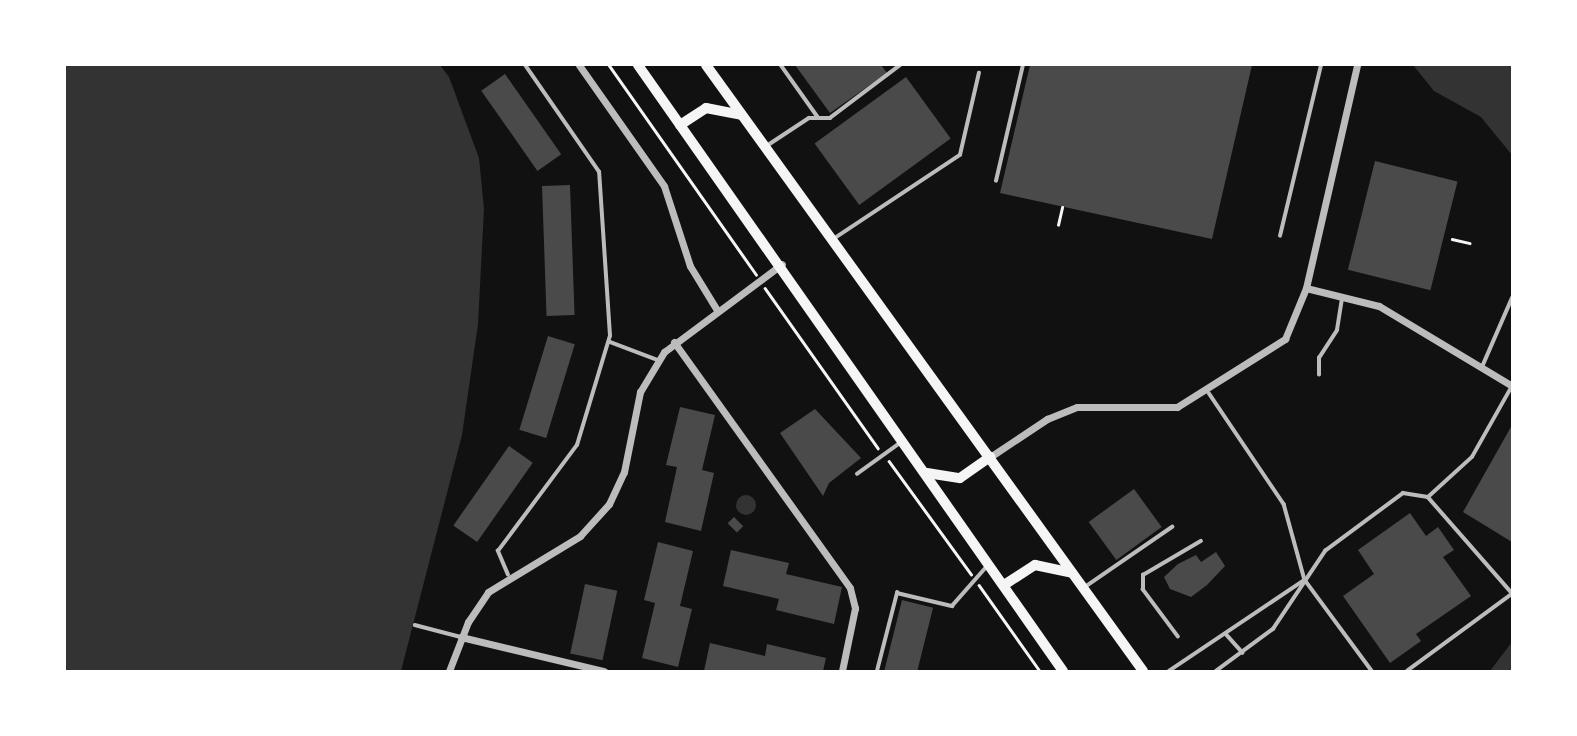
<!DOCTYPE html>
<style>
body{margin:0}
#map{position:relative;width:1577px;height:736px;overflow:hidden;background:#111;font-family:Signika,sans-serif}
div>[style]{position:absolute}
[style*='--x']{left:calc(var(--x)*1px);top:calc(var(--y)*1px);width:calc(var(--w)*1px);rotate:calc(var(--a)*1deg)}
.water>*{inset:0;background:#333}
.round{border-radius:50%}
.building>*{inset:0;background:#4a4a4a;transform-origin:0 0}
.path>*{height:2.5px;margin:-1.25px;padding:0 1.25px;transform-origin:1.25px;border-radius:1.25px;background:#f5f5f5}
.service>*{height:3.5px;margin:-1.75px;padding:0 1.75px;transform-origin:1.75px;border-radius:1.75px;background:#bcbcbc}
.minor>*{height:7px;margin:-3.5px;padding:0 3.5px;transform-origin:3.5px;border-radius:3.5px;background:#bcbcbc}
.trunk>*{height:10px;margin:-5px;padding:0 5px;transform-origin:5px;border-radius:5px;background:#f5f5f5}
span{translate:-50% -50%;white-space:nowrap;text-align:center;line-height:1.15;-webkit-text-stroke:7px #fff;paint-order:stroke}
.frame{position:absolute;inset:0;border:66px solid #fff;pointer-events:none}
</style>
<div id="map">
<div class="water">
<div style="clip-path:polygon(65px 65px,440px 65px,449px 77px,479px 158px,484px 209px,478px 324px,462px 435px,401px 671px,65px 671px)"></div>
<div style="clip-path:polygon(1413px 65px,1512px 65px,1512px 155px,1481px 117px,1434px 91px)"></div>
<div class="round" style="left:736px;top:495px;width:20px;height:20px"></div>
<div style="clip-path:polygon(1512px 642px,1512px 671px,1490px 671px,1499px 659px)"></div>
</div>
<div class="building">
<div style="clip-path:polygon(795px 65px,881px 65px,887px 73px,830px 113px)"></div>
<div style="clip-path:polygon(1030px 65px,1252px 65px,1212px 239px,1000px 193px)"></div>
<div style="left:505px;top:74px;width:98px;height:29px;rotate:55deg"></div>
<div style="left:906px;top:77px;width:76px;height:113px;rotate:54deg"></div>
<div style="left:1375px;top:161px;width:85px;height:112px;rotate:14deg"></div>
<div style="left:570px;top:185px;width:130px;height:28px;rotate:88deg"></div>
<div style="left:548px;top:336px;width:28px;height:98px;rotate:17deg"></div>
<div style="clip-path:polygon(680px 407px,715px 415px,702px 470px,714px 473px,701px 531px,665px 522px,677px 467px,666px 465px)"></div>
<div style="clip-path:polygon(815px 409px,861px 458px,829px 483px,823px 496px,780px 433px)"></div>
<div style="clip-path:polygon(1512px 425px,1512px 542px,1463px 512px)"></div>
<div style="left:509px;top:446px;width:29px;height:97px;rotate:35deg"></div>
<div style="left:1134px;top:489px;width:47px;height:56px;rotate:54deg"></div>
<div style="clip-path:polygon(1410px 513px,1426px 536px,1438px 527px,1454px 550px,1443px 557px,1471px 596px,1416px 634px,1421px 641px,1390px 663px,1343px 596px,1374px 574px,1358px 550px)"></div>
<div style="left:734px;top:517px;width:13px;height:9px;rotate:45deg"></div>
<div style="clip-path:polygon(658px 542px,693px 551px,680px 606px,692px 609px,678px 667px,642px 658px,655px 603px,644px 600px)"></div>
<div style="clip-path:polygon(731px 550px,789px 563px,786px 574px,842px 587px,834px 624px,776px 610px,779px 599px,723px 586px)"></div>
<div style="clip-path:polygon(1216px 552px,1225px 566px,1207px 585px,1191px 597px,1170px 589px,1164px 577px,1178px 564px,1196px 555px,1201px 562px)"></div>
<div style="left:585px;top:584px;width:33px;height:71px;rotate:12deg"></div>
<div style="left:902px;top:600px;width:32px;height:73px;rotate:14deg"></div>
<div style="clip-path:polygon(710px 643px,765px 656px,767px 644px,826px 658px,823px 671px,704px 671px)"></div>
</div>
<div class="path">
<div style="--x:609;--y:65;--w:256;--a:54.9"></div>
<div style="--x:1058;--y:225;--w:18;--a:-77"></div>
<div style="--x:1452;--y:239;--w:18;--a:13"></div>
<div style="--x:765;--y:288;--w:196;--a:54.8"></div>
<div style="--x:889;--y:461;--w:140;--a:54"></div>
<div style="--x:979;--y:585;--w:105;--a:54.7"></div>
</div>
<div class="service">
<div style="--x:781;--y:65;--w:64;--a:54.6"></div>
<div style="--x:768;--y:145;--w:49;--a:-33.4"></div>
<div style="--x:809;--y:118;--w:21;--a:0"></div>
<div style="--x:830;--y:118;--w:88;--a:-37.1"></div>
<div style="--x:996;--y:181;--w:119;--a:-76.9"></div>
<div style="--x:1280;--y:236;--w:176;--a:-76.5"></div>
<div style="--x:835;--y:238;--w:150;--a:-33.6"></div>
<div style="--x:960;--y:155;--w:84;--a:-77"></div>
<div style="--x:610;--y:342;--w:51;--a:20.6"></div>
<div style="--x:1482;--y:367;--w:75;--a:-66.5"></div>
<div style="--x:1319;--y:375;--w:17;--a:-90"></div>
<div style="--x:1319;--y:358;--w:33;--a:-57"></div>
<div style="--x:1337;--y:330;--w:31;--a:-81"></div>
<div style="--x:1209;--y:393;--w:134;--a:56"></div>
<div style="--x:1284;--y:504;--w:79;--a:74.6"></div>
<div style="--x:1305;--y:580;--w:113;--a:53.6"></div>
<div style="--x:857;--y:474;--w:53;--a:-35.8"></div>
<div style="--x:1428;--y:497;--w:59;--a:-42.3"></div>
<div style="--x:1472;--y:457;--w:81;--a:-60.6"></div>
<div style="--x:508;--y:575;--w:26;--a:-113"></div>
<div style="--x:498;--y:551;--w:132;--a:-53.3"></div>
<div style="--x:577;--y:445;--w:114;--a:-73.2"></div>
<div style="--x:610;--y:336;--w:164;--a:-93.8"></div>
<div style="--x:599;--y:172;--w:130;--a:-124.7"></div>
<div style="--x:1085;--y:587;--w:106;--a:-34.6"></div>
<div style="--x:415;--y:625;--w:48;--a:14.6"></div>
<div style="--x:1226;--y:634;--w:25;--a:48"></div>
<div style="--x:1178;--y:637;--w:59;--a:-126.7"></div>
<div style="--x:1143;--y:590;--w:15;--a:-90"></div>
<div style="--x:1143;--y:575;--w:67;--a:-30.4"></div>
<div style="--x:877;--y:671;--w:81;--a:-75.6"></div>
<div style="--x:897;--y:593;--w:57;--a:13.3"></div>
<div style="--x:952;--y:606;--w:55;--a:-48.7"></div>
<div style="--x:1169;--y:671;--w:161;--a:-33.9"></div>
<div style="--x:1216;--y:671;--w:71;--a:-36.4"></div>
<div style="--x:1273;--y:629;--w:94;--a:-56.3"></div>
<div style="--x:1325;--y:551;--w:97;--a:-36.6"></div>
<div style="--x:1403;--y:493;--w:25;--a:9"></div>
<div style="--x:1428;--y:497;--w:128;--a:48.8"></div>
<div style="--x:1407;--y:671;--w:130;--a:-36.3"></div>
</div>
<div class="minor">
<div style="--x:579;--y:65;--w:148;--a:54.9"></div>
<div style="--x:664;--y:186;--w:84;--a:72"></div>
<div style="--x:690;--y:266;--w:52;--a:58.5"></div>
<div style="--x:1306;--y:288;--w:75;--a:13.9"></div>
<div style="--x:1379;--y:306;--w:155;--a:31"></div>
<div style="--x:674;--y:342;--w:302;--a:54.4"></div>
<div style="--x:850;--y:588;--w:21;--a:76"></div>
<div style="--x:855;--y:608;--w:64;--a:101.7"></div>
<div style="--x:990;--y:457;--w:69;--a:-33.7"></div>
<div style="--x:1047;--y:419;--w:32;--a:-22"></div>
<div style="--x:1077;--y:407;--w:100;--a:0"></div>
<div style="--x:1177;--y:407;--w:128;--a:-32.2"></div>
<div style="--x:1285;--y:339;--w:55;--a:-67.6"></div>
<div style="--x:1306;--y:288;--w:229;--a:-77.1"></div>
<div style="--x:461;--y:637;--w:147;--a:13.4"></div>
<div style="--x:449;--y:671;--w:53;--a:-68.8"></div>
<div style="--x:468;--y:622;--w:36;--a:-56"></div>
<div style="--x:488;--y:592;--w:108;--a:-31.3"></div>
<div style="--x:580;--y:536;--w:43;--a:-47.8"></div>
<div style="--x:609;--y:504;--w:35;--a:-65"></div>
<div style="--x:624;--y:472;--w:82;--a:-78.7"></div>
<div style="--x:640;--y:392;--w:47;--a:-59"></div>
<div style="--x:664;--y:352;--w:147;--a:-36.7"></div>
</div>
<div class="trunk">
<div style="--x:638;--y:65;--w:740;--a:54.96"></div>
<div style="--x:706;--y:65;--w:747;--a:54.2"></div>
<div style="--x:680;--y:125;--w:31;--a:-33"></div>
<div style="--x:706;--y:108;--w:36;--a:11"></div>
<div style="--x:927;--y:473;--w:33;--a:9"></div>
<div style="--x:960;--y:478;--w:37;--a:-35"></div>
<div style="--x:1004;--y:585;--w:37;--a:-33"></div>
<div style="--x:1035;--y:565;--w:38;--a:12"></div>
</div>
<div class="frame"></div>
</div>
